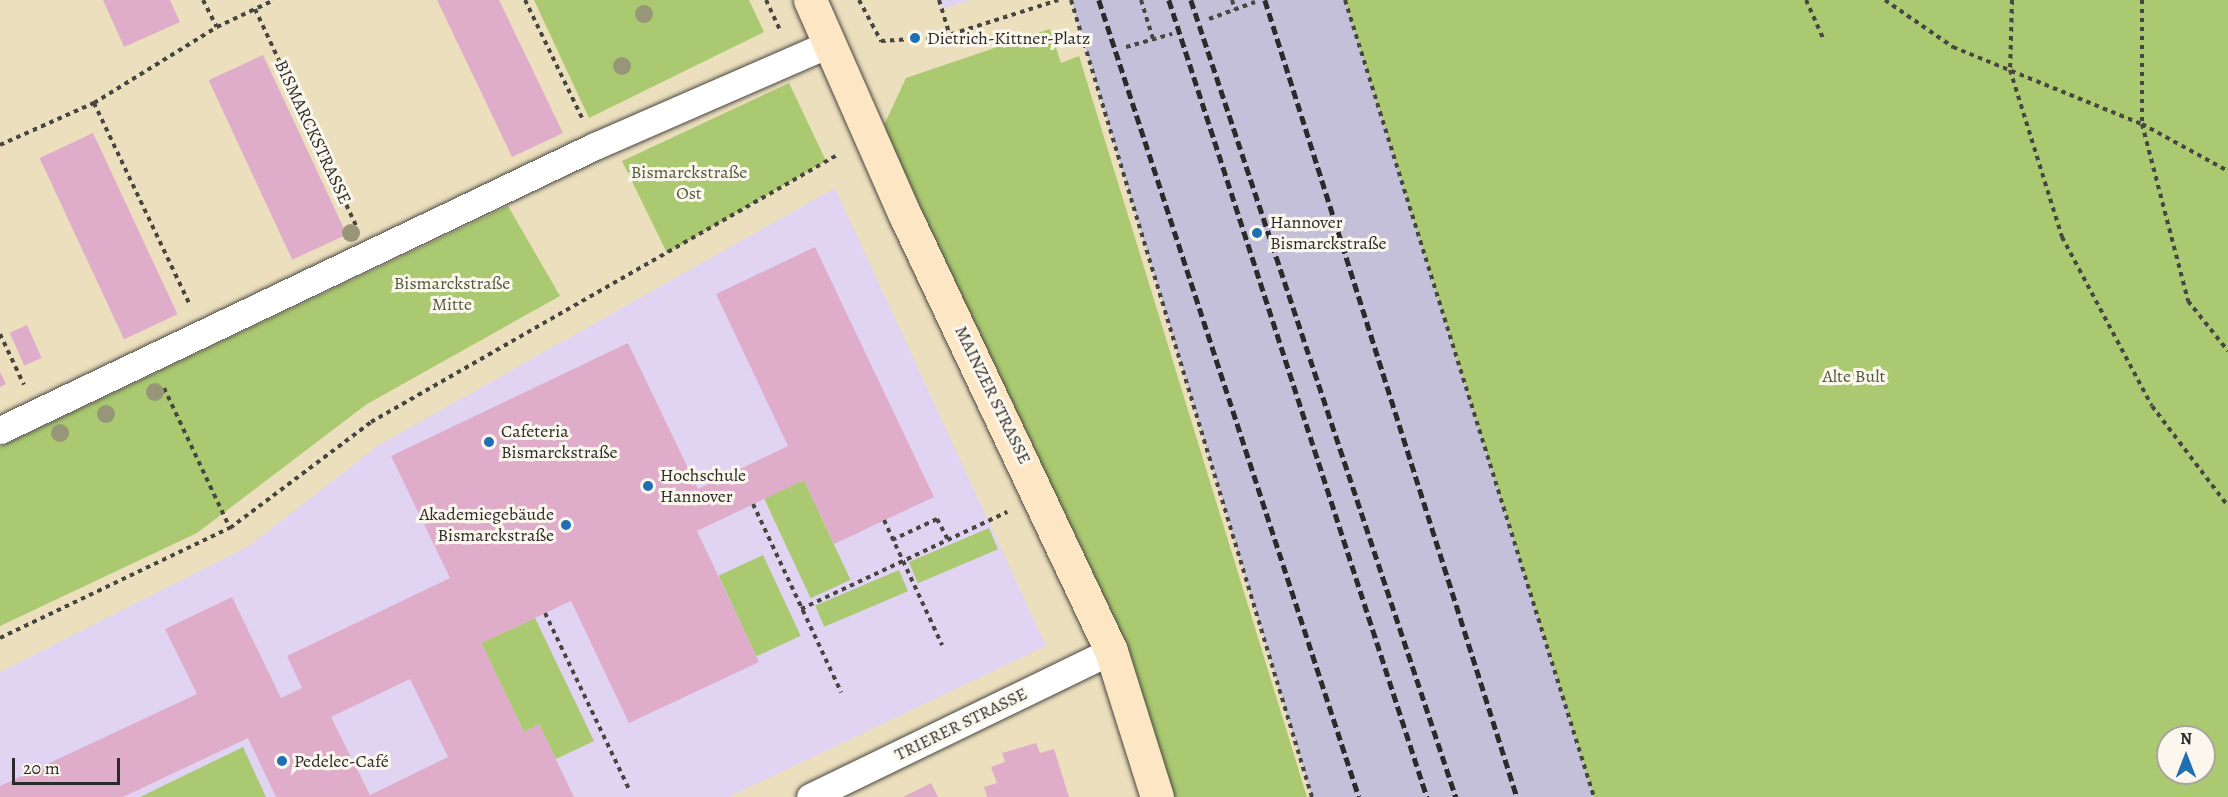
<!DOCTYPE html>
<meta charset="utf-8">
<style>
body{margin:0}
#map{position:relative;width:2228px;height:797px;overflow:hidden;background:#ecdfbd;font-family:Alegreya,serif}
div>[style]{position:absolute}
[style*='--x']{left:calc(var(--x)*1px);top:calc(var(--y)*1px);width:calc(var(--w)*1px);rotate:calc(var(--a)*1deg)}
.built>*{inset:0;background:#e1d4f3}
.industrial>*{inset:0;background:#c5c0da}
.green>*{inset:0;background:#aac970;transform-origin:0 0}
.building>*{inset:0;background:#dfadc9;transform-origin:0 0}
.path>*{height:4px;margin-top:-2px;transform-origin:0;background:repeating-linear-gradient(90deg,#484641 0 4.5px,transparent 0 9px)}
.roads{filter:drop-shadow(0 0 2px #484641) drop-shadow(0 0 2px #484641)}
.street>*{height:27px;margin:-13.5px;padding:0 13.5px;transform-origin:13.5px;border-radius:13.5px;background:#fff}
.secondary>*{height:33px;margin:-16.5px;padding:0 16.5px;transform-origin:16.5px;border-radius:16.5px;background:#fce6c4}
.rail>*{height:4.5px;margin-top:-2.25px;transform-origin:0;background:repeating-linear-gradient(90deg,#2b2b2b 0 9px,transparent 0 13.5px)}
.trees>*{width:18px;height:18px;margin:-9px;border-radius:50%;background:#979678}
.dots>*{width:16px;height:16px;translate:-50% -50%;box-sizing:border-box;border:3px solid #fbf7ec;border-radius:50%}
span{translate:-50% -50%;white-space:nowrap;text-align:center;line-height:1.15;-webkit-text-stroke:6px #fbf7ec;paint-order:stroke}
.poi-label{font-size:18px;color:#2b2b2b}
.left{translate:0 -50%;text-align:left}
.right{translate:-100% -50%;text-align:right}
.street-label{font-size:18px;color:#2b2b2b}
.park-label{font-size:18px;color:#515a40}
.north{position:absolute;left:2156px;top:725px;width:60px;height:60px;box-sizing:border-box;background:#fbf7ec;border:2px solid #a8a59f;border-radius:50%;rotate:0deg;font-size:16px;font-weight:700;line-height:24px;text-align:center;color:#2b2b2b}
.north::after{content:'';display:block;margin:auto;width:21px;height:27px;background:#1f6fb2;clip-path:polygon(50% 0,100% 100%,50% 72%,0 100%)}
.scale{position:absolute;left:12px;top:758px;width:108px;height:27px;box-sizing:border-box;border:3px solid #2b2b2b;border-top:0;padding-left:8px;font-size:18px;line-height:21px;white-space:nowrap;color:#2b2b2b;-webkit-text-stroke:4px #fbf7ec;paint-order:stroke}
</style>
<div id="map">
<div class="built">
<div style="clip-path:polygon(939px 0,971px 0,941px 9px)"></div>
<div style="clip-path:polygon(835px 188px,1046px 646px,729px 797px,0 797px,0 672px,249px 546px,379px 445px)"></div>
</div>
<div class="industrial">
<div style="clip-path:polygon(1071px 0,1345px 0,1594px 797px,1312px 797px)"></div>
</div>
<div class="green">
<div style="clip-path:polygon(534px 0,749px 0,764px 32px,589px 118px)"></div>
<div style="clip-path:polygon(evenodd,1345px 0,2228px 0,2228px 797px,1594px 797px,1345px 0,2168px 737px,2204px 737px,2204px 773px,2168px 773px,2168px 737px)"></div>
<div style="clip-path:polygon(1050px 29px,1061px 63px,1079px 56px,1307px 797px,1168px 797px,884px 125px,906px 78px)"></div>
<div style="clip-path:polygon(789px 83px,826px 161px,667px 253px,622px 161px)"></div>
<div style="clip-path:polygon(508px 206px,560px 296px,367px 404px,197px 533px,0 626px,0 447px)"></div>
<div style="left:804px;top:480px;width:110px;height:44px;rotate:65deg"></div>
<div style="left:989px;top:528px;width:23px;height:87px;rotate:67deg"></div>
<div style="left:763px;top:555px;width:89px;height:49px;rotate:65deg"></div>
<div style="left:899px;top:570px;width:23px;height:91px;rotate:67deg"></div>
<div style="clip-path:polygon(535px 618px,594px 741px,556px 759px,539px 725px,524px 732px,481px 643px)"></div>
<div style="clip-path:polygon(243px 747px,266px 797px,140px 797px)"></div>
</div>
<div class="building">
<div style="clip-path:polygon(103px 0,170px 0,180px 22px,124px 47px)"></div>
<div style="clip-path:polygon(437px 0,499px 0,563px 133px,512px 157px)"></div>
<div style="left:263px;top:55px;width:198px;height:60px;rotate:65deg"></div>
<div style="left:93px;top:133px;width:200px;height:59px;rotate:65deg"></div>
<div style="clip-path:polygon(evenodd,815px 247px,934px 497px,834px 544px,804px 480px,697px 531px,759px 662px,629px 723px,571px 601px,481px 643px,524px 732px,539px 724px,574px 797px,276px 797px,248px 738px,123px 797px,0 797px,0 786px,197px 694px,165px 629px,232px 597px,281px 698px,302px 688px,287px 656px,450px 578px,391px 456px,628px 343px,698px 489px,788px 446px,716px 294px,815px 247px,410px 679px,448px 757px,370px 795px,331px 717px,410px 679px)"></div>
<div style="left:27px;top:325px;width:36px;height:19px;rotate:66deg"></div>
<div style="clip-path:polygon(0 372px,6px 384px,0 387px)"></div>
<div style="clip-path:polygon(1036px 743px,1040px 753px,1054px 749px,1069px 797px,987px 797px,984px 787px,997px 783px,991px 767px,1005px 762px,1002px 753px)"></div>
<div style="clip-path:polygon(931px 783px,938px 797px,903px 797px)"></div>
</div>
<div class="path">
<div style="--x:203;--y:0;--w:30;--a:63"></div>
<div style="--x:525;--y:0;--w:131;--a:64.2"></div>
<div style="--x:766;--y:0;--w:35;--a:65"></div>
<div style="--x:859;--y:0;--w:47;--a:61.8"></div>
<div style="--x:881;--y:41;--w:62;--a:-3.7"></div>
<div style="--x:943;--y:37;--w:121;--a:-17.8"></div>
<div style="--x:939;--y:0;--w:37;--a:73"></div>
<div style="--x:1071;--y:0;--w:833;--a:73.18"></div>
<div style="--x:1141;--y:0;--w:41;--a:72.9"></div>
<div style="--x:1232;--y:0;--w:10;--a:73"></div>
<div style="--x:1345;--y:0;--w:835;--a:72.65"></div>
<div style="--x:1806;--y:0;--w:42;--a:65.9"></div>
<div style="--x:1885;--y:0;--w:83;--a:34.7"></div>
<div style="--x:1953;--y:47;--w:204;--a:22.2"></div>
<div style="--x:2142;--y:124;--w:98;--a:28.7"></div>
<div style="--x:2012;--y:0;--w:70;--a:91.6"></div>
<div style="--x:2010;--y:70;--w:175;--a:72.7"></div>
<div style="--x:2062;--y:237;--w:191;--a:62"></div>
<div style="--x:2152;--y:406;--w:126;--a:52.8"></div>
<div style="--x:2142;--y:0;--w:124;--a:90"></div>
<div style="--x:2142;--y:124;--w:183;--a:75.4"></div>
<div style="--x:2188;--y:301;--w:64;--a:51.3"></div>
<div style="--x:255;--y:9;--w:239;--a:65"></div>
<div style="--x:1209;--y:19;--w:49;--a:-20.3"></div>
<div style="--x:1126;--y:47;--w:48;--a:-15.8"></div>
<div style="--x:94;--y:103;--w:224;--a:64.6"></div>
<div style="--x:0;--y:145;--w:103;--a:-24.1"></div>
<div style="--x:94;--y:103;--w:145;--a:-31.7"></div>
<div style="--x:217;--y:27;--w:63;--a:-25.3"></div>
<div style="--x:0;--y:334;--w:56;--a:64.8"></div>
<div style="--x:164;--y:388;--w:155;--a:64.8"></div>
<div style="--x:753;--y:504;--w:208;--a:64.9"></div>
<div style="--x:884;--y:520;--w:138;--a:65.1"></div>
<div style="--x:892;--y:540;--w:50;--a:-25"></div>
<div style="--x:937;--y:519;--w:24;--a:62"></div>
<div style="--x:801;--y:609;--w:228;--a:-25.2"></div>
<div style="--x:545;--y:613;--w:197;--a:64.5"></div>
<div style="--x:0;--y:638;--w:255;--a:-25.6"></div>
<div style="--x:230;--y:528;--w:176;--a:-36.9"></div>
<div style="--x:371;--y:422;--w:539;--a:-29.8"></div>
</div>
<div class="roads">
<div class="street">
<div style="--x:0;--y:430;--w:659;--a:-25.52"></div>
<div style="--x:595;--y:146;--w:255;--a:-23.6"></div>
<div style="--x:810;--y:797;--w:335;--a:-25.9"></div>
</div>
<div class="secondary">
<div style="--x:810;--y:0;--w:235;--a:66.2"></div>
<div style="--x:905;--y:215;--w:482;--a:64.7"></div>
<div style="--x:1111;--y:651;--w:153;--a:72.5"></div>
</div>
</div>
<div class="rail">
<div style="--x:1099;--y:0;--w:838;--a:71.93"></div>
<div style="--x:1169;--y:0;--w:838;--a:72.06"></div>
<div style="--x:1191;--y:0;--w:840;--a:71.61"></div>
<div style="--x:1265;--y:0;--w:836;--a:72.45"></div>
</div>
<div class="trees">
<div style="left:644px;top:14px"></div>
<div style="left:622px;top:66px"></div>
<div style="left:351px;top:233px"></div>
<div style="left:155px;top:392px"></div>
<div style="left:106px;top:414px"></div>
<div style="left:60px;top:433px"></div>
</div>
<div class="dots">
<div style="left:915px;top:38px;background:#1f6fb2"></div>
<div style="left:1257px;top:233px;background:#1f6fb2"></div>
<div style="left:489px;top:442px;background:#1f6fb2"></div>
<div style="left:648px;top:486px;background:#1f6fb2"></div>
<div style="left:566px;top:525px;background:#1f6fb2"></div>
<div style="left:282px;top:761px;background:#1f6fb2"></div>
</div>
<div class="poi-label">
<span class="left" style="left:927px;top:38px">Dietrich-Kittner-Platz</span>
<span class="left" style="left:1270px;top:233px">Hannover<br>Bismarckstraße</span>
<span class="left" style="left:501px;top:442px">Cafeteria<br>Bismarckstraße</span>
<span class="left" style="left:660px;top:486px">Hochschule<br>Hannover</span>
<span class="right" style="left:554px;top:525px">Akademiegebäude<br>Bismarckstraße</span>
<span class="left" style="left:294px;top:761px">Pedelec-Café</span>
</div>
<div class="street-label">
<span style="left:313px;top:132px;rotate:65deg">BISMARCKSTRASSE</span>
<span style="left:993px;top:395px;rotate:64deg">MAINZER STRASSE</span>
<span style="left:961px;top:724px;rotate:-26deg">TRIERER STRASSE</span>
</div>
<div class="park-label">
<span style="left:689px;top:183px">Bismarckstraße<br>Ost</span>
<span style="left:452px;top:294px">Bismarckstraße<br>Mitte</span>
<span style="left:1854px;top:376px">Alte Bult</span>
</div>
<div class="north">N</div>
<div class="scale">20 m</div>
</div>
